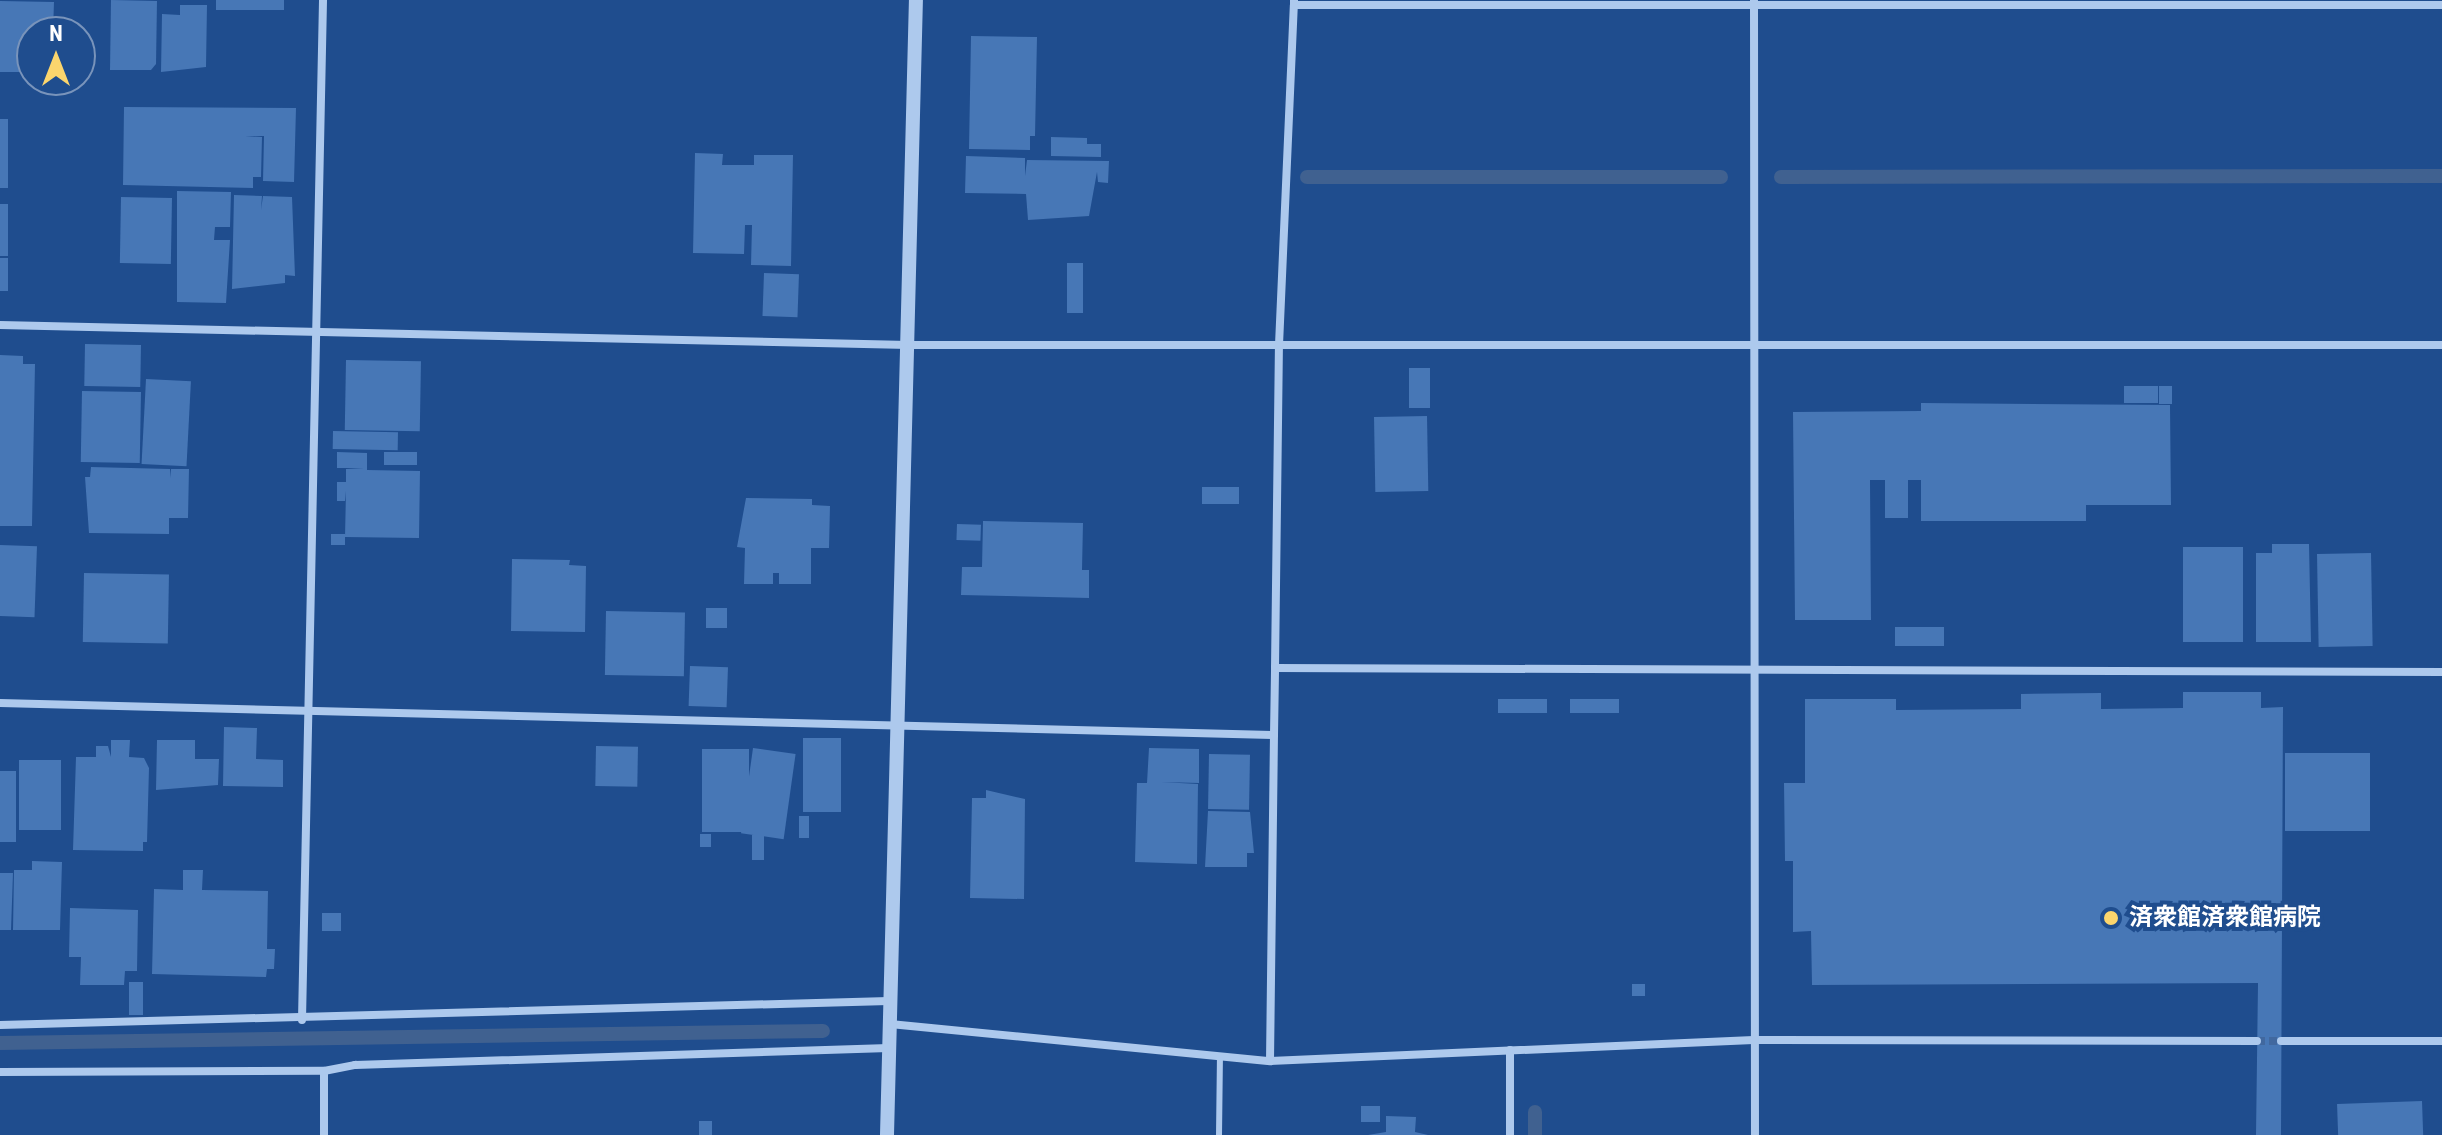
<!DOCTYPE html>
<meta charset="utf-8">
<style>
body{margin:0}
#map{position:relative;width:2442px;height:1135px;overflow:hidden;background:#1f4d8e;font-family:"Roboto Condensed","Noto Sans JP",sans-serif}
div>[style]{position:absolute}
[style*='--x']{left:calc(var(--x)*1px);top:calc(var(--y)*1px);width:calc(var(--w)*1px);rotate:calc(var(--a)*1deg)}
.stream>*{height:14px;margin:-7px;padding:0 7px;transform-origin:7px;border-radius:7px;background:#406190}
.building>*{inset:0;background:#4777b6;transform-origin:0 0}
.minor-tunnel>*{height:8px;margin-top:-4px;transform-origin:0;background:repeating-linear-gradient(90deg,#41689f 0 8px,transparent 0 12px)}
.service>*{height:6px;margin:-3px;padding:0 3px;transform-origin:3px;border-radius:3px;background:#adc9ed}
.minor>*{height:8px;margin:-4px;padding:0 4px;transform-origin:4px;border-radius:4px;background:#adc9ed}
.tertiary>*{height:14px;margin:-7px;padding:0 7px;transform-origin:7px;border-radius:7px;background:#adc9ed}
.dots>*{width:22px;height:22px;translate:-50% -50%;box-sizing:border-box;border:4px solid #1f4d8e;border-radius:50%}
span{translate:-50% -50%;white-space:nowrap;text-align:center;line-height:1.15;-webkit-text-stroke:8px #1f4d8e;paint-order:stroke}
.poi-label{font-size:24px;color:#fff;font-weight:700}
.left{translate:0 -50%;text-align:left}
.north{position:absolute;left:16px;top:16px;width:80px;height:80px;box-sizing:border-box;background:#1f4d8e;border:2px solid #7994bb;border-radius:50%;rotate:0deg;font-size:22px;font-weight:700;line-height:32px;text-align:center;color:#fff}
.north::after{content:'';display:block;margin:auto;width:28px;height:36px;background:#fbd56d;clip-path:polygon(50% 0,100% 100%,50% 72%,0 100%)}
</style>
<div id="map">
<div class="stream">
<div style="--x:1307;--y:177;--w:414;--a:0"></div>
<div style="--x:1781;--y:177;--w:661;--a:-0.09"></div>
<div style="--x:0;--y:1043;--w:823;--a:-0.84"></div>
<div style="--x:1535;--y:1135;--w:23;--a:-90"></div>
</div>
<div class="building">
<div style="clip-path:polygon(111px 0,157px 1px,156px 64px,151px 70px,110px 70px)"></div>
<div style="left:216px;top:0;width:68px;height:10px"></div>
<div style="clip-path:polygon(0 1px,54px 2px,53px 32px,32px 32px,32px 72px,0 72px)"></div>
<div style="clip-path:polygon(180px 5px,207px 5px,206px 67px,161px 72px,162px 14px,180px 15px)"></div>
<div style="clip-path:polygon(971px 36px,1037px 37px,1035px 136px,1030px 136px,1030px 150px,969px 149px)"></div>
<div style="clip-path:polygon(124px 107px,296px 108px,294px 182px,263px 181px,264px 136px,245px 136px,262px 137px,261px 177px,253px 177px,253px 188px,123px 185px)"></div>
<div style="left:0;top:119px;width:8px;height:69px"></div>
<div style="clip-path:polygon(1051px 137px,1087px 138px,1087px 144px,1101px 144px,1101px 157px,1051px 156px)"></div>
<div style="clip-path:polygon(695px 153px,723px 154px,722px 165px,754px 165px,754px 155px,793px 155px,791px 266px,751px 265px,752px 225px,745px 225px,744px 254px,693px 253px)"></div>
<div style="clip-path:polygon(966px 156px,1025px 158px,1025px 176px,1027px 160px,1109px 161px,1108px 183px,1098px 182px,1097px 172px,1089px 216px,1028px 220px,1026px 194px,965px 193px)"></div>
<div style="clip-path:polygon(177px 191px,231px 192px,230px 227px,215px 227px,214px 240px,230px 240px,226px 303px,177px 302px)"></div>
<div style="clip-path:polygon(234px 195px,262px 196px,261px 210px,263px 196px,292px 197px,295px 276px,285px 275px,285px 283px,232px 289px)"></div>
<div style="left:121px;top:197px;width:51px;height:66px;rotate:1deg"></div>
<div style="left:0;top:204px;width:8px;height:52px"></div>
<div style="left:0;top:258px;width:8px;height:33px"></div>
<div style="left:1067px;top:263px;width:16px;height:50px"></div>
<div style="left:764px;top:273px;width:35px;height:43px;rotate:2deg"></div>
<div style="left:85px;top:344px;width:56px;height:42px;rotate:1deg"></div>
<div style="clip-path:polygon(0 355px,23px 356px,23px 364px,35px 364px,32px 526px,0 526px)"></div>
<div style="left:346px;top:360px;width:75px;height:70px;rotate:1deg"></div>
<div style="left:1409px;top:368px;width:21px;height:40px"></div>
<div style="left:146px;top:379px;width:45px;height:85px;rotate:3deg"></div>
<div style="left:2158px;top:386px;width:17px;height:34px;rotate:90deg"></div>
<div style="left:2159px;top:386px;width:13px;height:18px"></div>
<div style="left:82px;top:391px;width:59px;height:71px;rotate:1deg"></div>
<div style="clip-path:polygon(1921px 403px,2170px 405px,2171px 505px,2086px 505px,2086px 521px,1921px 521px,1921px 480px,1908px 480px,1908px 518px,1885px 518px,1885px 480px,1870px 480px,1871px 620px,1795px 620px,1793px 412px,1921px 411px)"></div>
<div style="left:1427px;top:416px;width:75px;height:53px;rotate:89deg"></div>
<div style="left:333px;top:431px;width:65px;height:18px;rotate:1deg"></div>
<div style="clip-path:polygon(337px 452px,367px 453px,367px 470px,420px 471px,419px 538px,345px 537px,346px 491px,345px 501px,337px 501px,337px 482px,346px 482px,346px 469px,364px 468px,337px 468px)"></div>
<div style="left:384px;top:452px;width:33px;height:13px"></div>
<div style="clip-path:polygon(91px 467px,170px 469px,170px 478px,171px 469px,189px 469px,188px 518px,169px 518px,169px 534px,89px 533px,85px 477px,90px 477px)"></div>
<div style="left:1202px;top:487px;width:37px;height:17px"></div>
<div style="clip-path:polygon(746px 498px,812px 499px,812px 505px,830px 506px,829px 548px,811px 548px,811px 584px,779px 584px,779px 573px,773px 573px,773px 584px,744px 584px,745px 548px,737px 547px)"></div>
<div style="clip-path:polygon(983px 521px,1083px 523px,1082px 570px,1089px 570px,1089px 598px,961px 595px,962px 567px,982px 567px)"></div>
<div style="left:957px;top:524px;width:24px;height:16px;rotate:2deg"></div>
<div style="left:331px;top:534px;width:14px;height:11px"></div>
<div style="clip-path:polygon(2272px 544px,2309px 544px,2311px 642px,2256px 642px,2256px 553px,2272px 553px)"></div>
<div style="left:0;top:545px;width:37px;height:71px;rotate:2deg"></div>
<div style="left:2243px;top:547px;width:95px;height:60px;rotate:90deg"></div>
<div style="left:2371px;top:553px;width:93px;height:54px;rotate:89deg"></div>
<div style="clip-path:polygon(512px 559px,570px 560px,569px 565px,586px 566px,585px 632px,511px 631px)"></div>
<div style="left:84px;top:573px;width:85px;height:69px;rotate:1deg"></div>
<div style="left:706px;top:608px;width:21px;height:20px"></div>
<div style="left:606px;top:611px;width:79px;height:64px;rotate:1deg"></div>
<div style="left:1944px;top:627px;width:19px;height:49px;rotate:90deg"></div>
<div style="left:690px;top:666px;width:38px;height:40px;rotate:2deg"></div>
<div style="clip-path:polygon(2183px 692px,2261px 692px,2261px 708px,2283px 707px,2281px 1135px,2256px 1135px,2258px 983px,1812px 985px,1811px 931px,1793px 932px,1793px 861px,1785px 861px,1784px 783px,1805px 783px,1805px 699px,1896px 699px,1896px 710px,2021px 709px,2021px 694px,2101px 693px,2101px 709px,2183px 708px)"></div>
<div style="left:1498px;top:699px;width:49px;height:14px"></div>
<div style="left:1570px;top:699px;width:49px;height:14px"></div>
<div style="clip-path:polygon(224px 727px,257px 728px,256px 759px,283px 760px,283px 787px,223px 786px)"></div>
<div style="left:803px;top:738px;width:38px;height:74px"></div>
<div style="clip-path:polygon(111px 740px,130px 740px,129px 757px,144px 758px,149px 768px,147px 842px,143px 842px,143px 851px,73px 850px,76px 757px,96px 757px,96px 746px,108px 746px,111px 757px)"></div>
<div style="clip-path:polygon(157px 740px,195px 740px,195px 759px,219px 759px,218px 785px,156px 790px)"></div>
<div style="left:596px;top:746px;width:42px;height:40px;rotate:1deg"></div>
<div style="left:753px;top:748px;width:43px;height:86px;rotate:8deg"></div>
<div style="clip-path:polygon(1149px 748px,1199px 749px,1199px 783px,1161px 782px,1198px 784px,1197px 864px,1135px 862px,1137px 783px,1147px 783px)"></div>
<div style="left:702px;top:749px;width:47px;height:83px"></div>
<div style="left:2285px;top:753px;width:85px;height:78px"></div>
<div style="left:1209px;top:754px;width:41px;height:55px;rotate:1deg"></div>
<div style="left:19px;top:760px;width:42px;height:70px"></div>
<div style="left:0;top:771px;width:16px;height:71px"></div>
<div style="clip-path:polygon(986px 790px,1025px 799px,1024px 899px,970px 898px,972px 798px,986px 798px)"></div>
<div style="clip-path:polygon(1208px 811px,1250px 812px,1254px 853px,1247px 853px,1247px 867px,1205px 867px)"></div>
<div style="left:799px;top:816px;width:10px;height:22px"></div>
<div style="left:700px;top:834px;width:11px;height:13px"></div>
<div style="left:752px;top:835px;width:12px;height:25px"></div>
<div style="clip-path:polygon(32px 861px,62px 862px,60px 930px,13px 930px,14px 870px,32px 870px)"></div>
<div style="clip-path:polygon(183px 870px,203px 870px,202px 890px,268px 891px,267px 949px,275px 949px,274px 969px,267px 969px,266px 977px,152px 974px,154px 889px,183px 890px)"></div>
<div style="clip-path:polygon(0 873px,13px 873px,11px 930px,0 930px)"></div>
<div style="clip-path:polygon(70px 908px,138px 910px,137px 971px,125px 971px,124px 985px,80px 985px,81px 957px,69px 957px)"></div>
<div style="left:322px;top:913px;width:19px;height:18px"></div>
<div style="left:129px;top:982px;width:14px;height:33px"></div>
<div style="left:1632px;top:984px;width:13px;height:12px"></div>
<div style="left:2422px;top:1101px;width:34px;height:85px;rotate:88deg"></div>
<div style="left:1361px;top:1106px;width:19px;height:16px"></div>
<div style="clip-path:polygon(1386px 1116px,1416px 1117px,1415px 1132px,1428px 1135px,1368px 1135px,1386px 1132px)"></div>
<div style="left:699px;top:1121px;width:13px;height:14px"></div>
</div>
<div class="minor-tunnel">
<div style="--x:2257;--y:1041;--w:24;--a:0"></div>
</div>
<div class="service">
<div style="--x:1219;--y:1135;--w:78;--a:-89.3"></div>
</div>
<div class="minor">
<div style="--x:1294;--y:0;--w:5;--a:90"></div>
<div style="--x:1294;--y:5;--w:1148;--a:0"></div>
<div style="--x:1754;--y:1;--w:1134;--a:89.95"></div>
<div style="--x:0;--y:325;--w:909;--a:1.26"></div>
<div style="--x:909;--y:345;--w:1533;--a:0"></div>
<div style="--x:1275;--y:668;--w:323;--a:-89.3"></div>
<div style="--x:1279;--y:345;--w:340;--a:-87.5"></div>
<div style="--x:0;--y:703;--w:1274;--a:1.44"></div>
<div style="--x:1274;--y:735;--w:67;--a:-89.1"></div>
<div style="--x:1275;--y:668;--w:1167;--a:0.2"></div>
<div style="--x:302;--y:1020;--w:1020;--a:-88.82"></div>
<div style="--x:890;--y:1024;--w:382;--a:5.6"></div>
<div style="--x:1270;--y:1061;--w:484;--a:-2.5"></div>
<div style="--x:1754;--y:1040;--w:503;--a:0.11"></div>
<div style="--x:0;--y:1025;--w:889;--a:-1.55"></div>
<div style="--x:2281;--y:1041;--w:161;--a:0"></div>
<div style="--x:1510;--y:1050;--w:85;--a:90"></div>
<div style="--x:1270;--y:1061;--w:326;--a:-89.3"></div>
<div style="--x:324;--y:1071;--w:64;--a:90"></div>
<div style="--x:0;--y:1072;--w:324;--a:-0.2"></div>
<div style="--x:324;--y:1071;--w:32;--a:-11"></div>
<div style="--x:355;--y:1065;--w:534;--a:-1.82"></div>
</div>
<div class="tertiary">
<div style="--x:887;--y:1135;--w:1135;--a:-88.54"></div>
</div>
<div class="dots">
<div style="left:2111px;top:918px;background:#fbd56d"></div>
</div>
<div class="poi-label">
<span class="left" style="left:2129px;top:918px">済衆館済衆館病院</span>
</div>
<div class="north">N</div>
</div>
